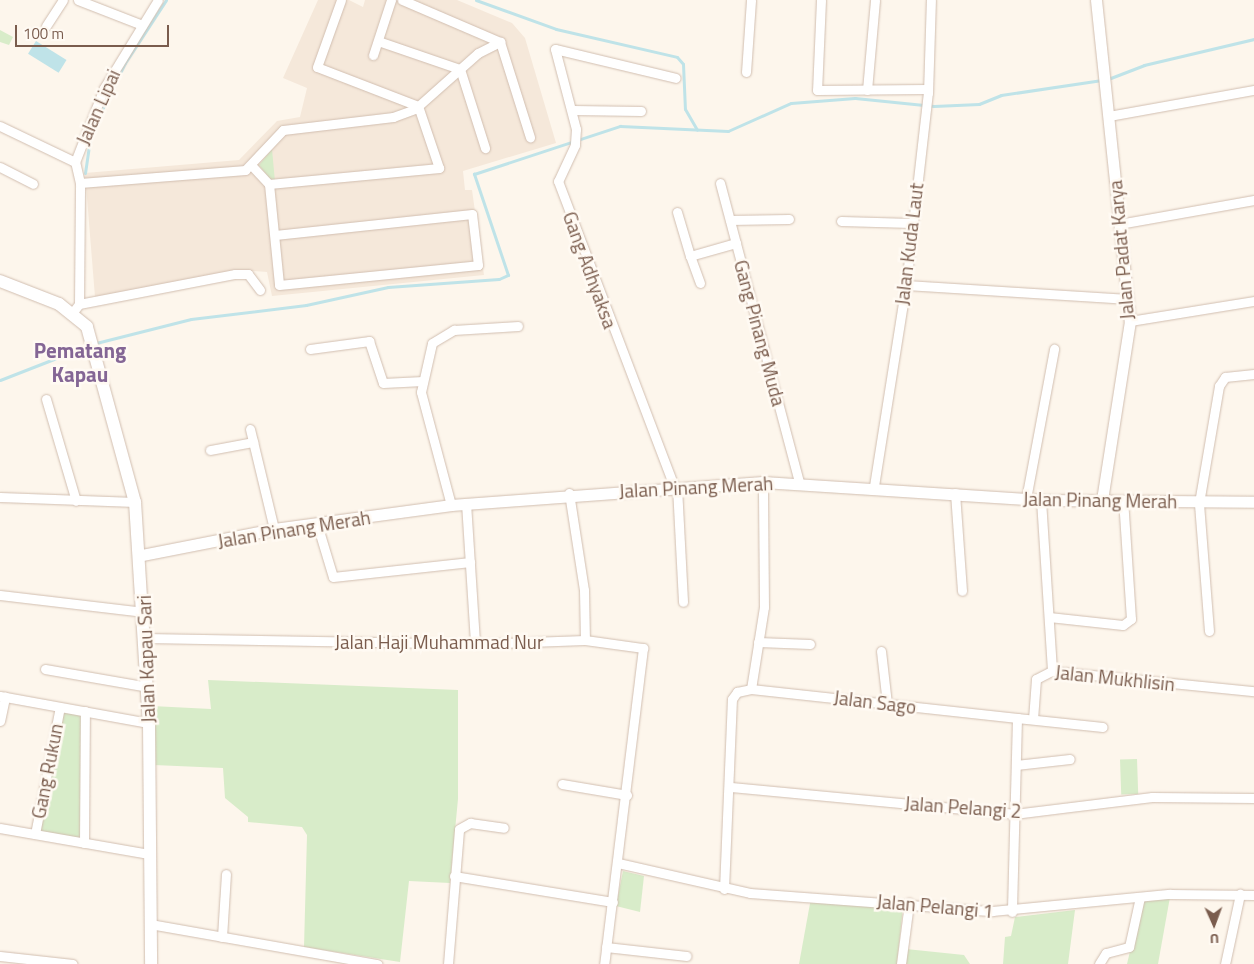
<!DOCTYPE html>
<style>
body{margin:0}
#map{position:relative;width:1254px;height:964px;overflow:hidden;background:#fdf6ec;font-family:"Titillium Web",sans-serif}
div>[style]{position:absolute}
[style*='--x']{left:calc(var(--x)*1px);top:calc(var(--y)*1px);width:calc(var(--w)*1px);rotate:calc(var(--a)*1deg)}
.residential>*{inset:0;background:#f5e8da}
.green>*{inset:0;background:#d8ecc9;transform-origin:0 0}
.water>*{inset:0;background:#bfe3e8;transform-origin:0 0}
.stream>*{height:3px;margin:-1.5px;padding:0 1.5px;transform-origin:1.5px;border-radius:1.5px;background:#bfe3e8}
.roads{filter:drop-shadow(0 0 1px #d1beb0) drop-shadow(0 0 1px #d1beb0)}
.minor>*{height:9px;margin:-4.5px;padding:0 4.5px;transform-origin:4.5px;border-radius:4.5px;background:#fff}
.tertiary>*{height:11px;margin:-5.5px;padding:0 5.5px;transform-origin:5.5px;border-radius:5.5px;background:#fff}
.secondary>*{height:12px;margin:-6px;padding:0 6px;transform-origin:6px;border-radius:6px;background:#fff}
span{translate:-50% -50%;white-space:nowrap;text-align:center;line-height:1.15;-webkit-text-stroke:5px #fffaf3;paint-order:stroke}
.street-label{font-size:19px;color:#7a5c4d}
.quarter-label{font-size:21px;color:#846695;font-weight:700}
.north{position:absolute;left:1189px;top:899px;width:50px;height:50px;-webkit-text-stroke:4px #fffaf3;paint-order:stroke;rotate:178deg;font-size:14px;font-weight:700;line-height:20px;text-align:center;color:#7a5c4d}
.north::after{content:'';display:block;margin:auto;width:18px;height:22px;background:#7a5c4d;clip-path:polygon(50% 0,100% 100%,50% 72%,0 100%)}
.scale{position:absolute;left:15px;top:25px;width:154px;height:22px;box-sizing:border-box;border:2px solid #7a5c4d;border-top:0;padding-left:6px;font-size:15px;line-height:18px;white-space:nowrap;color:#7a5c4d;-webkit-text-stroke:4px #fffaf3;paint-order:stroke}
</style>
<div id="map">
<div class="residential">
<div style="clip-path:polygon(318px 0,349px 0,363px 7px,365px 0,457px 0,512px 23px,525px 38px,556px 143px,463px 171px,465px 190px,472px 190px,484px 275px,272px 296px,267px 272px,239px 270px,95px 297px,85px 173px,239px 160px,277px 121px,300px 117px,307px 88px,283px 78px)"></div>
</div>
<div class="green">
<div style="clip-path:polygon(0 30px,13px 37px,9px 45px,0 42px)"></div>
<div style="clip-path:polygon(272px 149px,275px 182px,272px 182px,259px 165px)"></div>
<div style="clip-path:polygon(208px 680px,458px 690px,458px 799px,450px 883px,409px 881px,400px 962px,304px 947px,307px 835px,302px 827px,248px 822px,248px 817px,225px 798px,223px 768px,154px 765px,152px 706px,211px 709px)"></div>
<div style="clip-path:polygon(60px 707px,85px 711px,84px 843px,35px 834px)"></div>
<div style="left:1137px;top:759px;width:35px;height:17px;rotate:88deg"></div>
<div style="clip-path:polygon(623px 871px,644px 876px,640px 912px,616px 906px)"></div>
<div style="clip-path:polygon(1170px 897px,1158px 964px,1127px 964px,1142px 901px)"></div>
<div style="clip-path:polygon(811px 898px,903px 907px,897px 964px,799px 964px)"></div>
<div style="clip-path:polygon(1075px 910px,1068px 964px,1003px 964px,1005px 937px,1011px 936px,1015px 917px)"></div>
<div style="clip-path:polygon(906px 949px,964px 955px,970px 964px,904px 964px)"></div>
</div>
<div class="water">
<div style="left:36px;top:41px;width:36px;height:15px;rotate:32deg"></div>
</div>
<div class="stream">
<div style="--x:476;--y:0;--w:85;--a:19.9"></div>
<div style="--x:556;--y:29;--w:124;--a:13"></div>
<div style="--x:677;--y:57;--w:9;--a:49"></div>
<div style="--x:683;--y:64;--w:45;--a:87.5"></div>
<div style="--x:685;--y:109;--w:24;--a:60"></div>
<div style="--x:1108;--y:79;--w:39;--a:-21"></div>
<div style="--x:1144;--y:65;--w:113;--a:-13.3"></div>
<div style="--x:85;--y:173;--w:41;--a:-81.7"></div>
<div style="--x:91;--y:132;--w:77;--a:-63.8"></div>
<div style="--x:125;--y:63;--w:75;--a:-56.9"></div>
<div style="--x:96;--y:343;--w:98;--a:-14.2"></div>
<div style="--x:191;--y:319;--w:116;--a:-6.9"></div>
<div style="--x:306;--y:305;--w:84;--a:-12.4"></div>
<div style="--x:388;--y:287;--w:111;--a:-4.1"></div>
<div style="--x:499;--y:279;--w:10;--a:-24"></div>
<div style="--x:508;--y:275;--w:107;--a:-108.6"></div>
<div style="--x:474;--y:174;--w:154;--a:-18.2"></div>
<div style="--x:620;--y:126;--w:108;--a:2.7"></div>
<div style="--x:728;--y:131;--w:69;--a:-24"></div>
<div style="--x:791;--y:103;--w:64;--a:-4.5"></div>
<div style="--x:855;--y:98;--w:79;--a:5.8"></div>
<div style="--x:934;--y:106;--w:45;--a:-2.5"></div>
<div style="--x:979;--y:104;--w:24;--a:-22"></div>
<div style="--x:1001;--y:95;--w:102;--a:-8.4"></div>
<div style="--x:0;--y:380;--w:97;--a:-21.3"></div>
</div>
<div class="roads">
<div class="minor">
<div style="--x:78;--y:0;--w:69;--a:21.3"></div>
<div style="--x:402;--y:0;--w:107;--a:23.2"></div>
<div style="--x:500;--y:42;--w:100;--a:72.5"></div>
<div style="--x:821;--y:0;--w:90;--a:92.5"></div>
<div style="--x:817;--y:90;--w:110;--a:-0.5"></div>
<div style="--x:46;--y:26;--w:31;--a:-57"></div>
<div style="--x:378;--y:41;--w:87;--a:18.9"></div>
<div style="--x:460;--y:69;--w:83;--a:72.4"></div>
<div style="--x:555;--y:49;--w:83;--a:75.3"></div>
<div style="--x:576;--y:129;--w:16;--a:94"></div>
<div style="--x:575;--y:145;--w:40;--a:115"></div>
<div style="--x:558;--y:181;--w:327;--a:69.2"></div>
<div style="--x:555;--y:49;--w:124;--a:13.5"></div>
<div style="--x:373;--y:55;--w:58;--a:-71.9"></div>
<div style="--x:746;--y:72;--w:72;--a:-86"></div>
<div style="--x:867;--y:90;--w:90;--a:-84.9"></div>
<div style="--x:573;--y:110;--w:68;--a:0.8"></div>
<div style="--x:1109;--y:116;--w:147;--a:-10.2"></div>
<div style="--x:0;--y:126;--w:83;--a:25.6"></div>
<div style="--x:252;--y:166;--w:25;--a:47"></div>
<div style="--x:269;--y:184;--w:101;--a:84.3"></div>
<div style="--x:279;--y:285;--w:200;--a:-5.7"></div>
<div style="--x:478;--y:265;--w:51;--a:-96.7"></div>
<div style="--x:472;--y:214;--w:198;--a:173.9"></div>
<div style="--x:0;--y:167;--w:37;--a:27"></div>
<div style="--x:80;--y:183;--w:166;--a:-4.5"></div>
<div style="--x:245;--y:170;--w:55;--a:-46.5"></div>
<div style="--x:283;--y:130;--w:111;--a:-6.7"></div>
<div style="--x:393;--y:117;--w:23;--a:-20"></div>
<div style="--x:415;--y:109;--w:84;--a:-41.6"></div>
<div style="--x:478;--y:53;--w:25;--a:-27"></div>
<div style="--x:720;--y:183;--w:310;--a:75.2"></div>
<div style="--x:269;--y:184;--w:171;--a:-5.4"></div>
<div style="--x:439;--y:168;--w:65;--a:-108.7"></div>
<div style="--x:418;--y:106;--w:108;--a:-158.9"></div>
<div style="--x:317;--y:67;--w:71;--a:-70.3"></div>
<div style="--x:677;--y:212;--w:46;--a:73.5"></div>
<div style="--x:730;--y:220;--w:59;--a:-1"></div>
<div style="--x:841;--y:221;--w:70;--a:1.6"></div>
<div style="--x:1119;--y:224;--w:137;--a:-10.1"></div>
<div style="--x:700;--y:283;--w:29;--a:-110"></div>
<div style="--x:690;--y:256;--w:48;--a:-15.8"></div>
<div style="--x:906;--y:285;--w:223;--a:3.6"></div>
<div style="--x:79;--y:304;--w:159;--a:-10.9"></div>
<div style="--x:235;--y:274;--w:13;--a:0"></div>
<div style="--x:248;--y:274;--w:20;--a:53"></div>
<div style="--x:73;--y:312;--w:10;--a:-53"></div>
<div style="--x:79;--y:304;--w:121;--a:-89.5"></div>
<div style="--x:80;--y:183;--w:22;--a:-103"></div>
<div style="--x:75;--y:162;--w:79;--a:-68.6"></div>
<div style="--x:104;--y:88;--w:103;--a:-58.5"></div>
<div style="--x:1130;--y:321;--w:126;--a:-9.2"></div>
<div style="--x:310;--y:349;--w:60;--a:-7.7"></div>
<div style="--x:369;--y:341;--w:44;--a:71.6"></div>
<div style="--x:383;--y:383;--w:40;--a:-2.9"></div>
<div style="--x:46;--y:399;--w:106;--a:73.6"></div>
<div style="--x:250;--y:429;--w:103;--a:76.5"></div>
<div style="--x:210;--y:450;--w:44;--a:-10.5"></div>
<div style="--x:874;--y:486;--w:204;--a:-81"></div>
<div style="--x:906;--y:285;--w:193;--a:-83.5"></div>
<div style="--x:928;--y:93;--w:93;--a:-88.2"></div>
<div style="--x:677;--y:487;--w:115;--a:87"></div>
<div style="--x:569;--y:493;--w:98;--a:81.2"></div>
<div style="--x:584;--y:590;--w:50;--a:88.9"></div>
<div style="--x:955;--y:493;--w:98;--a:85.9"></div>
<div style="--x:0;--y:497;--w:135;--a:2.1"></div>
<div style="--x:1026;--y:499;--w:153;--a:-79.4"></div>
<div style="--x:1041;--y:500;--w:171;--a:86.3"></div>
<div style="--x:466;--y:503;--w:141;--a:86.3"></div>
<div style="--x:451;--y:505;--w:117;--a:-104.9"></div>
<div style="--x:421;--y:392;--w:50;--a:-77.3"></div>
<div style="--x:432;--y:343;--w:26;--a:-31"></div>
<div style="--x:454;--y:330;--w:64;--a:-3.6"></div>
<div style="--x:317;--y:524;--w:55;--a:73.2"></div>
<div style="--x:333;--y:577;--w:138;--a:-6.2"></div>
<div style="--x:0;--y:595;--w:145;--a:6.7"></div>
<div style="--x:1049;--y:617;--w:74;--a:6.2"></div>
<div style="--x:1123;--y:625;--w:10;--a:-37"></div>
<div style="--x:1131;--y:619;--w:119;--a:-93.8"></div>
<div style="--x:1209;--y:631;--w:128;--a:-94.5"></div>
<div style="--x:1199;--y:503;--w:119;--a:-80.3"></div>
<div style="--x:1219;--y:386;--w:11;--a:-56"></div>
<div style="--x:1225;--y:377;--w:29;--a:-6"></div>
<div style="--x:145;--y:638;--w:330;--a:1"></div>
<div style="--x:475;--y:644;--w:110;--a:-2.1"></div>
<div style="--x:585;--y:640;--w:59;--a:7.9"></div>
<div style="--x:643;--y:648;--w:318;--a:97"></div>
<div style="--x:758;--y:642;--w:52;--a:2.2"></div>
<div style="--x:881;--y:651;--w:53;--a:83.5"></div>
<div style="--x:45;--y:669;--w:105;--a:9.9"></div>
<div style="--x:751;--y:689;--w:83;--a:-81"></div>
<div style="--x:764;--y:607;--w:125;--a:-90.5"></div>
<div style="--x:0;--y:696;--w:151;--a:10.3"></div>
<div style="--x:1017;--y:718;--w:86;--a:6"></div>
<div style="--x:1033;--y:719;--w:40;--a:-85.7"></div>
<div style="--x:1036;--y:679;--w:18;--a:-27"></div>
<div style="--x:1052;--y:671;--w:203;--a:5.7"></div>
<div style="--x:0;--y:721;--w:25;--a:-78"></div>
<div style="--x:1016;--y:765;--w:54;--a:-6.3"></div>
<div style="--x:562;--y:784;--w:66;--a:9.6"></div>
<div style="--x:731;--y:787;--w:284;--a:5.4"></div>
<div style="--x:1014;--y:814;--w:139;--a:-7"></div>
<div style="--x:1152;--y:797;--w:102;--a:0.6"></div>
<div style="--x:0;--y:828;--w:151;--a:9.9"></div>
<div style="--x:35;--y:834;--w:129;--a:-78.9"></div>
<div style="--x:84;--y:843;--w:132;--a:-89.6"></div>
<div style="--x:618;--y:863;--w:135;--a:12.8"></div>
<div style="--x:750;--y:893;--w:243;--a:4.3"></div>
<div style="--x:992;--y:911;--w:179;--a:-5.5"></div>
<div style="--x:1170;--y:894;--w:84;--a:0.7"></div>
<div style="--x:454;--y:876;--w:161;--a:9.3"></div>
<div style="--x:724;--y:889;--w:190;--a:-87.6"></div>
<div style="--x:732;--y:699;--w:9;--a:-54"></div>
<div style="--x:737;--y:692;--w:14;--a:-12"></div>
<div style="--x:751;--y:689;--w:268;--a:6.2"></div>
<div style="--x:1017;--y:718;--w:194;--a:91.5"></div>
<div style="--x:150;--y:924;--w:231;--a:10"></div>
<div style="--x:222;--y:937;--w:63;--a:-86.4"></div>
<div style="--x:606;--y:947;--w:81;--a:6.4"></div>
<div style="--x:0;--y:956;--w:73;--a:6.3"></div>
<div style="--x:448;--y:964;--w:135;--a:-85.3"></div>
<div style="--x:459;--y:829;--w:13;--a:-29"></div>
<div style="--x:470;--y:823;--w:34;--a:8"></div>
<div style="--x:901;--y:964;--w:62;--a:-82.5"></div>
<div style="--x:1099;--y:964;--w:13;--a:-58"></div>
<div style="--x:1106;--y:953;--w:24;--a:-15"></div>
<div style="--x:1129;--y:947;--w:51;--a:-77.6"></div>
<div style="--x:1225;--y:964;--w:72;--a:-77.9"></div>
</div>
<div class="tertiary">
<div style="--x:1096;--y:0;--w:323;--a:84"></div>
<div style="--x:1130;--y:321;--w:180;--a:98.9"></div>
<div style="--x:142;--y:555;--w:135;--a:-11.1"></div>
<div style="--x:274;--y:529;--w:179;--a:-7.7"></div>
<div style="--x:451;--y:505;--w:313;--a:-4.2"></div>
<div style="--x:763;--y:482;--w:279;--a:3.7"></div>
<div style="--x:1041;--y:500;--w:213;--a:0.5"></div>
</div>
<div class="secondary">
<div style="--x:0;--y:281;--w:63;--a:21.3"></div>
<div style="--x:59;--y:304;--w:36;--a:39"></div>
<div style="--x:87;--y:327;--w:181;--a:74.7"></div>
<div style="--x:135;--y:502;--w:221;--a:86.4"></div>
<div style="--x:149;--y:723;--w:241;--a:89.5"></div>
</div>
</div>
<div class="street-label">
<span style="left:98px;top:107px;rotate:-66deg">Jalan Lipai</span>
<span style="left:909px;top:244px;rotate:-83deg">Jalan Kuda Laut</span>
<span style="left:1121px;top:250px;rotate:-95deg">Jalan Padat Karya</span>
<span style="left:590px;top:270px;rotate:70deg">Gang Adhyaksa</span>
<span style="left:760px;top:333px;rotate:75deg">Gang Pinang Muda</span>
<span style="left:696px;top:487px;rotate:-3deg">Jalan Pinang Merah</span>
<span style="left:1100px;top:500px;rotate:1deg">Jalan Pinang Merah</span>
<span style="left:294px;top:529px;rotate:-9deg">Jalan Pinang Merah</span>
<span style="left:439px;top:642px">Jalan Haji Muhammad Nur</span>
<span style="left:146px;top:659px;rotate:-92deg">Jalan Kapau Sari</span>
<span style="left:1115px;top:678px;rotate:6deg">Jalan Mukhlisin</span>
<span style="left:875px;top:702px;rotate:7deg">Jalan Sago</span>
<span style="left:47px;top:771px;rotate:-79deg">Gang Rukun</span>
<span style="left:963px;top:807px;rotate:4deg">Jalan Pelangi 2</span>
<span style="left:935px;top:906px;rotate:5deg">Jalan Pelangi 1</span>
</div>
<div class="quarter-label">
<span style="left:80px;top:362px">Pematang<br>Kapau</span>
</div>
<div class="north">U</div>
<div class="scale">100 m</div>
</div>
